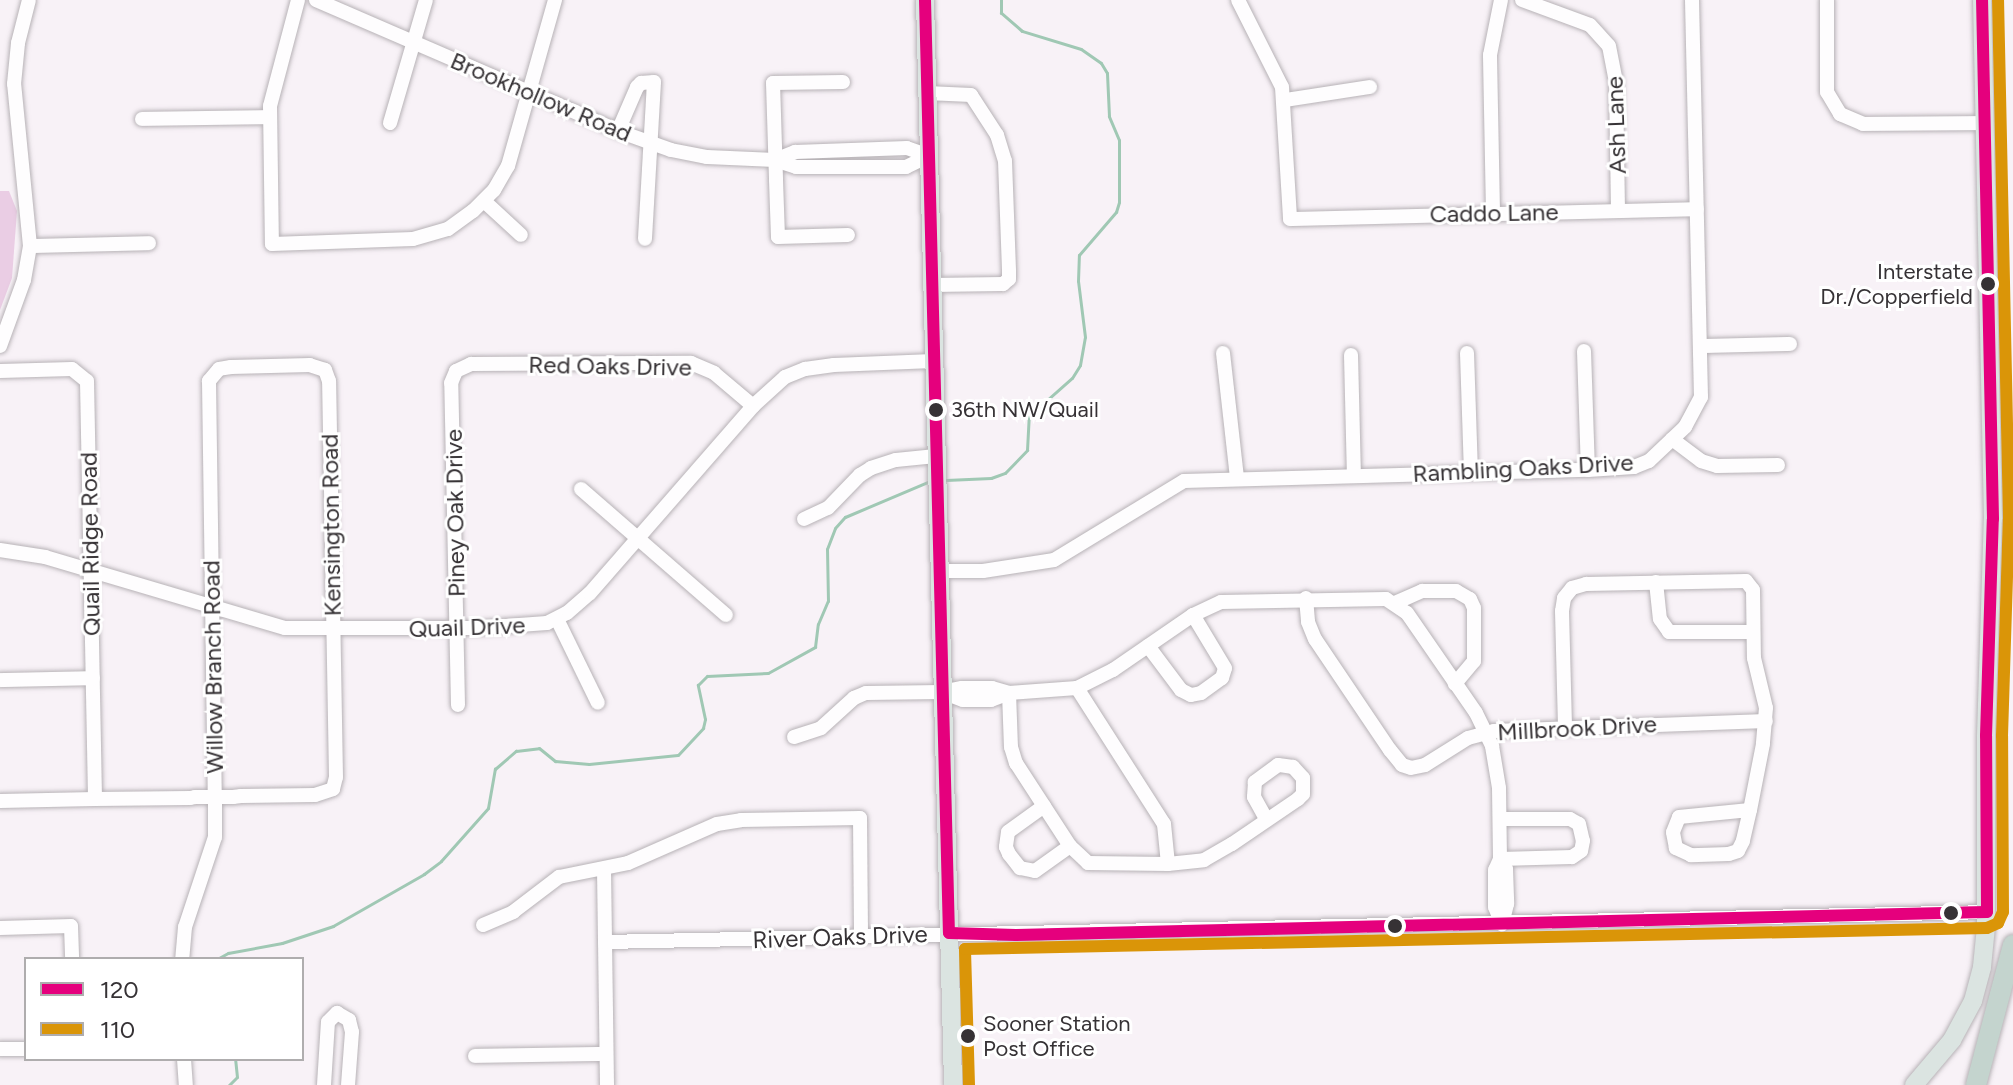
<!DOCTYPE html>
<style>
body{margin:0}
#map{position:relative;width:2013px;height:1085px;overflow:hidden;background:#f8f2f7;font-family:Figtree,sans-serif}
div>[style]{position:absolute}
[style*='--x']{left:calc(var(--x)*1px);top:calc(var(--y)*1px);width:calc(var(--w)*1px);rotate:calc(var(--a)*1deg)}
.green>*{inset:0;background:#eacde4}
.stream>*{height:3px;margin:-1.5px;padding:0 1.5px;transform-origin:1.5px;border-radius:1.5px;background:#a0c8b4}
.roads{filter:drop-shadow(0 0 2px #b7b2b6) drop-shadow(0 0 2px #b7b2b6)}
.minor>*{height:14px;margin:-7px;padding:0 7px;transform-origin:7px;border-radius:7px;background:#fefdfe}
.major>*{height:18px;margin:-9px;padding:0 9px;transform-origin:9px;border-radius:9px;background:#dbe4e1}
.highway>*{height:20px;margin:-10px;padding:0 10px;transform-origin:10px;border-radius:10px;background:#c4d4ce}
.bus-1>*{height:12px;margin:-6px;padding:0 6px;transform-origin:6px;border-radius:6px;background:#e5007d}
.bus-2>*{height:12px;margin:-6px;padding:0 6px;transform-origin:6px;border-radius:6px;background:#da9508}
.dots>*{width:22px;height:22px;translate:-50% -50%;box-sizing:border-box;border:4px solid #fff;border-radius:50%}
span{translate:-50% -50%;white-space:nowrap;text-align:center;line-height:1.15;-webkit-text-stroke:6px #fff;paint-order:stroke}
.bus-label{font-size:22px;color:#363235}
.right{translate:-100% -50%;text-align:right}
.left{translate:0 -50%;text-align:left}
.street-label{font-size:24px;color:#363235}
.legend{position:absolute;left:24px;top:957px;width:280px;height:104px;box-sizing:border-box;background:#fff;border:2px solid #afadae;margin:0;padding:10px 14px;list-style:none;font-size:24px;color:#363235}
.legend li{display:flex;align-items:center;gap:16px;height:40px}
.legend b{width:40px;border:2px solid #afadae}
</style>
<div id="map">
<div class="green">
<div style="clip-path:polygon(0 191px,9px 191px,17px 211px,12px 278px,0 310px)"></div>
</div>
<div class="stream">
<div style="--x:946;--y:480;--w:45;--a:-2.5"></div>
<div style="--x:991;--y:478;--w:15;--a:-20"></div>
<div style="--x:1005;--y:473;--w:32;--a:-46"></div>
<div style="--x:1027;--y:450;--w:34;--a:-87"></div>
<div style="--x:1029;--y:416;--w:57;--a:-41.5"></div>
<div style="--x:1072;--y:378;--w:15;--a:-58"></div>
<div style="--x:1080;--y:365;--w:28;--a:-80"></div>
<div style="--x:1085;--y:337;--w:56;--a:-97.1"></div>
<div style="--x:1078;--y:281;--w:26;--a:-88"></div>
<div style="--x:1079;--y:255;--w:57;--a:-49.3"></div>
<div style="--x:1116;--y:212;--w:10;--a:-73"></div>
<div style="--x:1119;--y:202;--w:62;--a:-90"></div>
<div style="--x:1119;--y:140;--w:26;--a:-113"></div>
<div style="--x:1109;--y:116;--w:43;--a:-92.7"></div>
<div style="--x:1107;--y:73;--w:12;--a:-121"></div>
<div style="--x:1101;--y:63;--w:24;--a:-145"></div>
<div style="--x:1081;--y:49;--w:62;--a:-163"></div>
<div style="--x:1022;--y:31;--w:28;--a:-139"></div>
<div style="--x:1001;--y:13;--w:13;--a:-90"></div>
<div style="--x:217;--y:959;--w:13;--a:-29"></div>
<div style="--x:228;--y:953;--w:55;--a:-10.5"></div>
<div style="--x:282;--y:943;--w:54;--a:-18.4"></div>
<div style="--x:333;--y:926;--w:105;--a:-29.7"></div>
<div style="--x:424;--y:874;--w:21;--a:-37"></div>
<div style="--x:441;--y:861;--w:71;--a:-48.4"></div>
<div style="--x:488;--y:808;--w:40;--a:-80"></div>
<div style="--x:495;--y:769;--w:28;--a:-41"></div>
<div style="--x:516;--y:751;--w:23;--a:-7"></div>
<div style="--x:539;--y:748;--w:21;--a:39"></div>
<div style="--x:555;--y:761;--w:34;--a:5"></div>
<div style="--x:589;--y:764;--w:89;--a:-5.8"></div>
<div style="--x:678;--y:755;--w:37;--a:-47"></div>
<div style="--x:703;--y:728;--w:9;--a:-77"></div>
<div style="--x:705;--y:719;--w:35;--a:-102"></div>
<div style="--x:698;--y:685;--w:13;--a:-45"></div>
<div style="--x:707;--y:676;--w:61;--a:-2.8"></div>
<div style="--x:768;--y:673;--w:54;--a:-29"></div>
<div style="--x:815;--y:647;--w:23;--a:-83"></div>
<div style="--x:818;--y:624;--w:25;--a:-67"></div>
<div style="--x:828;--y:601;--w:52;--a:-91.1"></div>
<div style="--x:827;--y:549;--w:22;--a:-69"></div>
<div style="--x:835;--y:528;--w:15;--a:-48"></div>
<div style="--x:845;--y:517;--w:92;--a:-23"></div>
<div style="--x:229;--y:1085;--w:11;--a:-45"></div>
<div style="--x:237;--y:1077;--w:18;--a:-96"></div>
</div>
<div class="roads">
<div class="minor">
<div style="--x:298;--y:0;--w:110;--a:104.8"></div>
<div style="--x:270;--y:106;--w:138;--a:89.2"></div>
<div style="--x:272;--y:244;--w:141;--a:-2"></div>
<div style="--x:413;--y:239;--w:36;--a:-16"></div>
<div style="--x:448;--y:229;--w:31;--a:-36"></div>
<div style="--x:473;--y:211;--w:30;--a:-45"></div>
<div style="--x:494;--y:190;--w:28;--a:-60"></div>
<div style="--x:508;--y:166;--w:173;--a:-74.2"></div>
<div style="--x:316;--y:0;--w:329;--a:23.4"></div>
<div style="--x:618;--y:131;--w:56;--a:19.7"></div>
<div style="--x:671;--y:150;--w:37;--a:11"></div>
<div style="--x:707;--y:157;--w:68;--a:2.5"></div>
<div style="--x:775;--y:160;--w:22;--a:18"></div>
<div style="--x:796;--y:167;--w:110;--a:0"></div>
<div style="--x:906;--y:167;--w:25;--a:-26"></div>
<div style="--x:1238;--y:0;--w:97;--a:63.2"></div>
<div style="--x:1282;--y:87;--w:132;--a:86.5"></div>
<div style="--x:1290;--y:219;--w:407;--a:-1.4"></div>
<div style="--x:1522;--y:0;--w:72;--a:20.2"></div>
<div style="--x:1590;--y:25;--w:28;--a:48"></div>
<div style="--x:1609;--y:46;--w:38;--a:79"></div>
<div style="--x:1616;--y:83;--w:128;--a:89.1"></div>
<div style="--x:1827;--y:0;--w:92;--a:90"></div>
<div style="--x:1827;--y:92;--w:26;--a:59"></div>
<div style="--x:1840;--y:114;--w:25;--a:23"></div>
<div style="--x:1863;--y:124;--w:121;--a:-0.5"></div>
<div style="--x:843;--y:82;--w:70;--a:179.2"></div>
<div style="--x:773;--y:83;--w:97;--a:88.2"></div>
<div style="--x:776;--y:180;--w:57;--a:88"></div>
<div style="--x:778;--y:237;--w:70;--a:-1.6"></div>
<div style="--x:927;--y:93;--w:44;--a:2.6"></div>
<div style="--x:971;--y:95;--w:48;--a:57"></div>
<div style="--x:997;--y:135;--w:27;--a:73"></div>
<div style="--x:1005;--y:161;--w:110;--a:87.9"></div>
<div style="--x:1009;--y:271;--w:8;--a:90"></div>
<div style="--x:1009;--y:279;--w:8;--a:140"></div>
<div style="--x:1003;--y:284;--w:71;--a:179.2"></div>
<div style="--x:1285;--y:100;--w:86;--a:-8.7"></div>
<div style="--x:142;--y:119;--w:128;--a:-0.9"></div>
<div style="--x:390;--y:123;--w:128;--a:-73.7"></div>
<div style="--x:618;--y:131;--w:48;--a:-66.6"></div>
<div style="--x:637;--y:87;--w:6;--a:-45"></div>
<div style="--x:641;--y:83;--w:13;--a:-4"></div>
<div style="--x:654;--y:82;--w:157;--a:93.3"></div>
<div style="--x:775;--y:160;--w:22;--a:-22"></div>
<div style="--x:795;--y:152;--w:112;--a:-2"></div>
<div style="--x:907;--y:148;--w:23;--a:20"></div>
<div style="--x:484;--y:201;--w:50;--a:42.6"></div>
<div style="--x:1493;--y:213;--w:158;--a:-91.1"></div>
<div style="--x:1490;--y:55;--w:56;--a:-78.7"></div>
<div style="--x:30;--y:246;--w:119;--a:-1.4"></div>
<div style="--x:0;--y:346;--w:70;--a:-70"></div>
<div style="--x:24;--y:280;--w:35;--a:-80"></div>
<div style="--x:30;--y:246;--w:163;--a:-95.6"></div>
<div style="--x:14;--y:84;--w:41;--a:-84.4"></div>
<div style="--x:18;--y:43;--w:44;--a:-75.7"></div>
<div style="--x:1701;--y:346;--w:89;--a:-1.3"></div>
<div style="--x:1584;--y:351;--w:119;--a:88.1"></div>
<div style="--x:1223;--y:353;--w:126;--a:83.6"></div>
<div style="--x:1467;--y:353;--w:119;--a:88.1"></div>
<div style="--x:1351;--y:355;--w:120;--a:88.6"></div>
<div style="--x:0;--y:371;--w:72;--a:-1.6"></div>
<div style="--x:72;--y:369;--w:19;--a:39"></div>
<div style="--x:87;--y:381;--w:418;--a:88.9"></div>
<div style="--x:1672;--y:439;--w:36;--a:37"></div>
<div style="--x:1701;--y:461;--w:17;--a:17"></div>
<div style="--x:1717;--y:466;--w:61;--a:-0.9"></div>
<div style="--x:581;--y:489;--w:192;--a:41"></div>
<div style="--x:804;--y:519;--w:26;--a:-25"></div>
<div style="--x:828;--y:508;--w:46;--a:-45.9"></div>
<div style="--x:860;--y:475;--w:13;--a:-32"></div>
<div style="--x:871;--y:468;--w:26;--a:-18"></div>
<div style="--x:896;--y:460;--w:40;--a:-5.7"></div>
<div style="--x:0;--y:550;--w:46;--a:8.8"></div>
<div style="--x:45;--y:557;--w:250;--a:16.5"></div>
<div style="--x:285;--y:628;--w:193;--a:0"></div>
<div style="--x:478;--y:628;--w:69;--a:-4.1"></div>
<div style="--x:547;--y:623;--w:22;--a:-27"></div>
<div style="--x:567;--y:613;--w:30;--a:-41"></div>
<div style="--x:590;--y:593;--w:248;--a:-48.9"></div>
<div style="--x:753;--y:406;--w:43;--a:-42.2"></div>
<div style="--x:785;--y:377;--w:22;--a:-22"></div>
<div style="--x:805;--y:369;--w:29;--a:-8"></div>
<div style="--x:834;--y:365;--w:99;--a:-2.3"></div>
<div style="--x:939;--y:571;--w:44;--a:0"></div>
<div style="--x:983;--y:571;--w:72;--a:-8.8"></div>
<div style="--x:1054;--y:560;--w:152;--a:-31.3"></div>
<div style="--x:1184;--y:481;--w:404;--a:-1.6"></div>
<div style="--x:1588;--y:470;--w:46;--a:-3.7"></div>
<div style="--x:1634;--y:467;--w:16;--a:-22"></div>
<div style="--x:1649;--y:461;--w:50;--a:-43.4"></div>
<div style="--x:1685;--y:427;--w:34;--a:-62"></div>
<div style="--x:1701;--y:397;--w:397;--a:-91.3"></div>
<div style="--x:1656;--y:582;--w:37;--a:84"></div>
<div style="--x:1660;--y:619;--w:16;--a:55"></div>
<div style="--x:1669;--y:632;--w:84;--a:0"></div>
<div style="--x:1306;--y:598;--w:24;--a:85"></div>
<div style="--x:1308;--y:622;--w:18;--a:68"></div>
<div style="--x:1315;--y:639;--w:134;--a:56"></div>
<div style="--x:1390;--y:750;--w:19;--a:51"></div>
<div style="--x:1402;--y:765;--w:9;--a:18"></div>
<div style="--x:1411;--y:768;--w:14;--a:-12"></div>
<div style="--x:1425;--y:765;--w:51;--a:-32.1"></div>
<div style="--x:1468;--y:738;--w:27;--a:-15"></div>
<div style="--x:1494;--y:731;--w:272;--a:-2.1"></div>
<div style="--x:1395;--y:603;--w:30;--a:-24"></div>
<div style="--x:1422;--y:591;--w:34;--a:0"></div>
<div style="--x:1456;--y:591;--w:16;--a:30"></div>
<div style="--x:1470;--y:599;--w:10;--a:66"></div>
<div style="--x:1474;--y:608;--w:53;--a:90"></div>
<div style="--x:1474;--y:661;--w:30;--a:130"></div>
<div style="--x:557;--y:619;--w:93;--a:64"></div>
<div style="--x:1148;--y:646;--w:55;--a:53.1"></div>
<div style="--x:1181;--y:690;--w:11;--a:27"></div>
<div style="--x:1191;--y:695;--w:10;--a:-11"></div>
<div style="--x:1201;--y:693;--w:26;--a:-36"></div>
<div style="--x:1222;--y:678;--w:10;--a:-73"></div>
<div style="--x:1225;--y:668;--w:62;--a:-121.1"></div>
<div style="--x:0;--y:680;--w:93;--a:-1.2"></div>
<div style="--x:1077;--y:688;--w:161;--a:57.4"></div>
<div style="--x:1164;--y:824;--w:40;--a:84.3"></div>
<div style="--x:942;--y:692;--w:22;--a:21"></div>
<div style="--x:963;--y:700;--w:28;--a:0"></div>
<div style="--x:991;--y:700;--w:19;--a:-21"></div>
<div style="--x:1009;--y:693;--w:54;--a:87.9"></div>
<div style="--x:1011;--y:747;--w:17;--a:73"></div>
<div style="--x:1016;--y:763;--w:99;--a:57"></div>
<div style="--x:1070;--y:846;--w:25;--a:43"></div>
<div style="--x:1088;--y:863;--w:80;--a:0.7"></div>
<div style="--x:1168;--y:864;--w:36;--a:-6"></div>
<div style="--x:1204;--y:860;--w:32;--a:-30"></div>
<div style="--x:1232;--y:844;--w:80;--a:-34.3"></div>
<div style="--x:1298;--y:799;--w:7;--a:-45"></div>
<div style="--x:1303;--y:794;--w:16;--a:-90"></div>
<div style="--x:1303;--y:778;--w:15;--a:-132"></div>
<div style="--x:1293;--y:767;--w:15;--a:-172"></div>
<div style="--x:1278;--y:765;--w:29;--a:144"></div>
<div style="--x:1255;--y:782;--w:15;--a:94"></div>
<div style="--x:1254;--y:797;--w:26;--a:61"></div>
<div style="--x:458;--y:705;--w:322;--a:-91.2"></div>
<div style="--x:451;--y:383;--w:13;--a:-67"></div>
<div style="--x:456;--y:371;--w:17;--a:-25"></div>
<div style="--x:471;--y:364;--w:220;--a:-0.3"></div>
<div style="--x:691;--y:363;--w:25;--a:23"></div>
<div style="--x:714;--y:373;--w:51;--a:40.2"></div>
<div style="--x:1565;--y:726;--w:115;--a:-91.5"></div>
<div style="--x:1562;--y:611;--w:13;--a:-81"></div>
<div style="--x:1564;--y:598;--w:13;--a:-51"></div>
<div style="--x:1572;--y:588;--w:15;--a:-16"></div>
<div style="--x:1586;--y:584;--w:160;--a:-1.1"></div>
<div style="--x:1746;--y:581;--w:11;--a:52"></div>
<div style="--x:1753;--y:590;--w:68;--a:89.2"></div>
<div style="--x:1754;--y:658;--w:51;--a:76.5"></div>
<div style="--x:1766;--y:708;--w:36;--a:95"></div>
<div style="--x:1763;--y:744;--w:67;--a:101.1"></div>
<div style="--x:1750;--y:810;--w:32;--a:103"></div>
<div style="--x:1743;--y:841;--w:11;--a:117"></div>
<div style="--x:1738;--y:851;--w:9;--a:162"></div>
<div style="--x:1729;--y:854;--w:38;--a:178"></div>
<div style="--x:1691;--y:855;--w:17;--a:-155"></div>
<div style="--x:1676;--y:848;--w:16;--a:-101"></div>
<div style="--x:1673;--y:832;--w:16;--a:-68"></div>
<div style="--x:1679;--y:817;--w:71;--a:-5.6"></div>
<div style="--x:794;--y:737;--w:28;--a:-18"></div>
<div style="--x:821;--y:728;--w:45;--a:-42.3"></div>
<div style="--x:854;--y:698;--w:13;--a:-23"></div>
<div style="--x:866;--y:693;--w:75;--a:-0.8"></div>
<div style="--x:941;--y:692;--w:21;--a:-11"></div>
<div style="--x:962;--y:688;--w:30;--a:0"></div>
<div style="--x:992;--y:688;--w:18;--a:16"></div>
<div style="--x:1009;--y:693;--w:68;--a:-4.2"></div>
<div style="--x:1077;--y:688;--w:40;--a:-26.6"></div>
<div style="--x:1113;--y:670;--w:97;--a:-34.5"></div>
<div style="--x:1193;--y:615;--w:31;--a:-25"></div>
<div style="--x:1221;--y:602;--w:165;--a:-1"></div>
<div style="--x:1386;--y:599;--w:25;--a:34"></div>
<div style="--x:1407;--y:613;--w:121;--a:55.4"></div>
<div style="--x:1476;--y:713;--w:37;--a:64"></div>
<div style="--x:1492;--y:746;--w:43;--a:80.5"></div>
<div style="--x:1499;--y:788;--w:71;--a:89.2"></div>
<div style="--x:1500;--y:859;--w:12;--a:114"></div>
<div style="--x:1495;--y:870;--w:37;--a:90"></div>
<div style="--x:1495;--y:907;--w:18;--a:68"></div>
<div style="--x:0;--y:801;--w:95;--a:-1.2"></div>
<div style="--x:95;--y:799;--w:95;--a:-0.6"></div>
<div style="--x:190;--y:798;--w:5;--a:-11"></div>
<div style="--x:195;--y:797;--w:38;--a:0"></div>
<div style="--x:233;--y:797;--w:8;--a:-7"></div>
<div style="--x:241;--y:796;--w:74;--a:-0.8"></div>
<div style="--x:315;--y:795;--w:19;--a:-18"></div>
<div style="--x:333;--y:789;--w:12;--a:-76"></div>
<div style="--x:336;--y:777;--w:396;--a:-91"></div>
<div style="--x:329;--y:381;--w:12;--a:-110"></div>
<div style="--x:325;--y:370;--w:16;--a:-162"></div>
<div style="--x:310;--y:365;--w:79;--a:178.5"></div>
<div style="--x:231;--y:367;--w:12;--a:171"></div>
<div style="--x:219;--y:369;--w:16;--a:130"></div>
<div style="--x:209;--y:381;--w:416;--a:89.2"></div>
<div style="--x:215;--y:797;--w:40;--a:90"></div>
<div style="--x:215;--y:837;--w:95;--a:108.4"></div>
<div style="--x:185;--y:927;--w:32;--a:95"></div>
<div style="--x:1044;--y:806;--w:44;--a:144.2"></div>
<div style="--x:1008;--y:832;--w:15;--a:98"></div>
<div style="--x:1006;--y:847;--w:8;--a:67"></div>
<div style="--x:1009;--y:854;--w:18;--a:52"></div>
<div style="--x:1020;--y:868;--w:15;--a:11"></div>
<div style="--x:1035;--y:871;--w:43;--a:-35.5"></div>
<div style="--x:1500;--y:819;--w:70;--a:0"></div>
<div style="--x:1570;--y:819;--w:10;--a:29"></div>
<div style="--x:1579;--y:824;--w:17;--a:77"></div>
<div style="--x:1583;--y:841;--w:10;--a:101"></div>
<div style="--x:1581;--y:851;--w:11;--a:146"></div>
<div style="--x:1572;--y:857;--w:72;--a:178.4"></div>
<div style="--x:1500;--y:859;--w:12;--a:59"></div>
<div style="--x:1506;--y:869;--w:35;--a:88"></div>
<div style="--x:1507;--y:904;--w:21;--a:104"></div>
<div style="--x:604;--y:869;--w:216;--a:89.2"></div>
<div style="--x:483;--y:925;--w:33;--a:-23"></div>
<div style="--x:513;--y:912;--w:58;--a:-37.3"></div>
<div style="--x:559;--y:877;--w:70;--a:-11.5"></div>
<div style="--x:628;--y:863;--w:97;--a:-23.7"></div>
<div style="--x:717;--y:824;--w:24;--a:-9"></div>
<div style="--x:741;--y:820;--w:119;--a:-1"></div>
<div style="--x:860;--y:818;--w:119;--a:89.5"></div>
<div style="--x:0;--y:928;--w:71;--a:-1.6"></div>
<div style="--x:71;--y:926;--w:33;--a:88"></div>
<div style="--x:605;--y:942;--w:1382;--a:-1.24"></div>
<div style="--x:0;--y:1049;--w:26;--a:0"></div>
<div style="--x:475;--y:1056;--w:131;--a:-0.9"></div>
<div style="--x:184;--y:1059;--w:26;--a:86"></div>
<div style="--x:324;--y:1085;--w:63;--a:-86.4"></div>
<div style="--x:328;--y:1022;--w:13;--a:-45"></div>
<div style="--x:337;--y:1013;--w:14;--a:30"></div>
<div style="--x:349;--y:1020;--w:12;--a:76"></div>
<div style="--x:352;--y:1032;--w:53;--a:94.3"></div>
</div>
<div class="major">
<div style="--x:925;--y:0;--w:1085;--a:88.52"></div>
<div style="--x:1914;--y:1085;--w:59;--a:-49.8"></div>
<div style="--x:1952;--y:1040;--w:44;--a:-61.7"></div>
<div style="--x:1973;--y:1001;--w:35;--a:-75"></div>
<div style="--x:1982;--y:967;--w:40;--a:-84.3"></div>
<div style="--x:1986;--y:927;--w:191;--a:-90"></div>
<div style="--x:1986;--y:736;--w:217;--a:-88.2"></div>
<div style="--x:1993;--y:519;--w:519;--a:-91.21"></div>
</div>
<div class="highway">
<div style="--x:1976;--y:1085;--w:145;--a:-75.2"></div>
</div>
</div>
<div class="bus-1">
<div style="--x:925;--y:0;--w:933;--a:88.53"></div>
<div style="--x:949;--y:933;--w:67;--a:1.7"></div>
<div style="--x:1016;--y:935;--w:971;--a:-1.36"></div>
<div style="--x:1987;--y:912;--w:176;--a:-90.3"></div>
<div style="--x:1986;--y:736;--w:217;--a:-88.2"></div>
<div style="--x:1993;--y:519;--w:519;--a:-91.21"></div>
</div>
<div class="bus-2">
<div style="--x:969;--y:1085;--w:136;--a:-91.7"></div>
<div style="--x:965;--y:949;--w:1022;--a:-1.18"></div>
<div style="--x:1987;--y:928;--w:12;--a:-24"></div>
<div style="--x:1998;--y:923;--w:12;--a:-66"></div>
<div style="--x:2003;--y:912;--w:176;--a:-90.3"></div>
<div style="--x:2002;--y:736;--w:217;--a:-88.2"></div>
<div style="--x:2009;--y:519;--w:519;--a:-91.21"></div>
</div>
<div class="dots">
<div style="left:1988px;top:284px;background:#363235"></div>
<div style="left:936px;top:410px;background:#363235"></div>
<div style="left:1951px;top:913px;background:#363235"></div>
<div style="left:1395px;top:926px;background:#363235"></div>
<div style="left:968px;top:1036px;background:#363235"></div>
</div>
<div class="bus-label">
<span class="right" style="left:1973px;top:284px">Interstate<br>Dr./Copperfield</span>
<span class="left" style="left:951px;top:410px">36th NW/Quail</span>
<span class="left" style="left:983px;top:1036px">Sooner Station<br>Post Office</span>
</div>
<div class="street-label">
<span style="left:541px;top:97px;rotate:23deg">Brookhollow Road</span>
<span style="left:1616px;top:125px;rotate:-92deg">Ash Lane</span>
<span style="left:1494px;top:213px;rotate:-1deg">Caddo Lane</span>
<span style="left:610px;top:366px;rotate:1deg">Red Oaks Drive</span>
<span style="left:1523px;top:468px;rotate:-3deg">Rambling Oaks Drive</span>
<span style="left:455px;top:513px;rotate:-91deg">Piney Oak Drive</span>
<span style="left:331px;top:525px;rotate:-91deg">Kensington Road</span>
<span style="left:90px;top:544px;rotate:-91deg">Quail Ridge Road</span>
<span style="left:467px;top:627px;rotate:-2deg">Quail Drive</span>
<span style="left:213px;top:667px;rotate:-91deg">Willow Branch Road</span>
<span style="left:1577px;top:728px;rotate:-3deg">Millbrook Drive</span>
<span style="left:840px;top:937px;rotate:-2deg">River Oaks Drive</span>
</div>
<ul class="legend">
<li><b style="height:10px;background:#e5007d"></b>120</li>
<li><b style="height:10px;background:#da9508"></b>110</li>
</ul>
</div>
